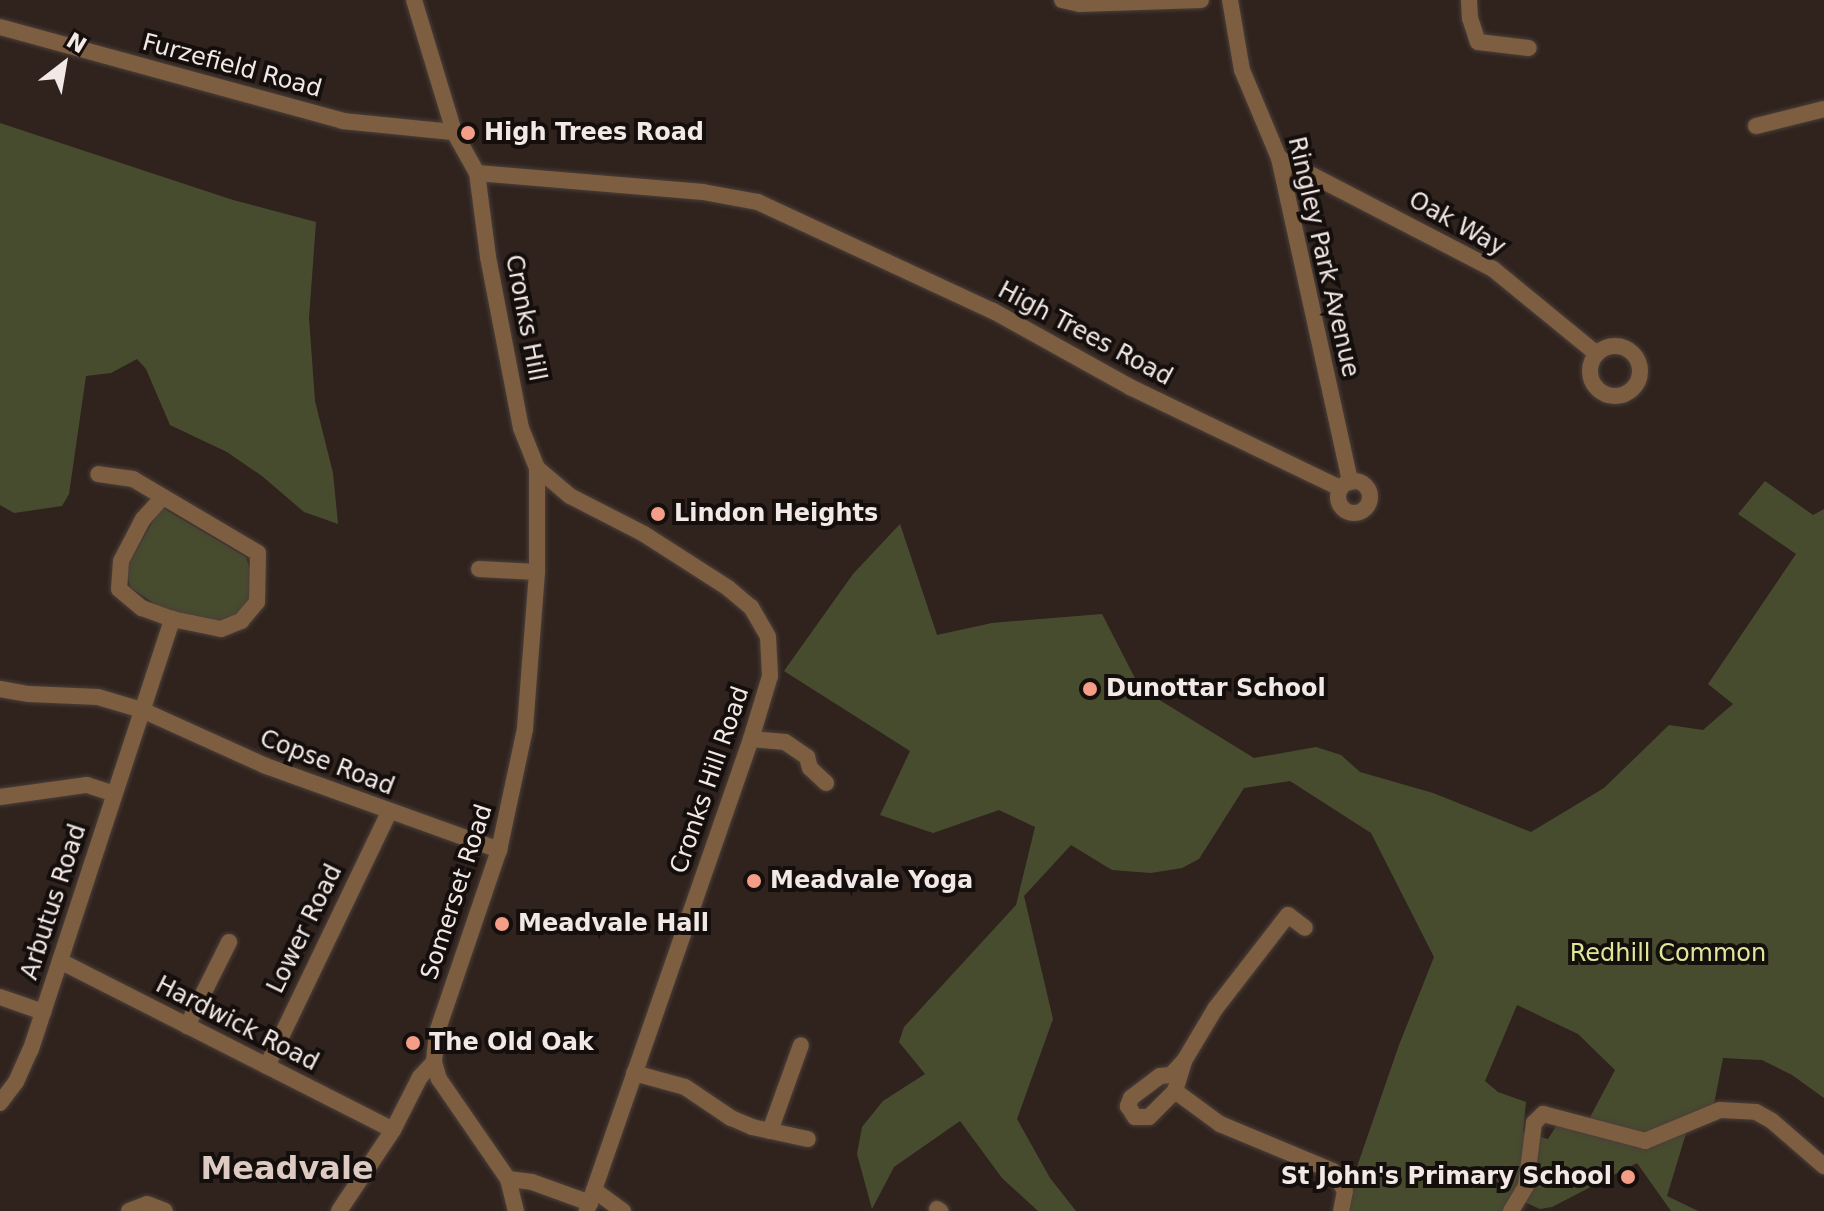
<!DOCTYPE html>
<style>
body{margin:0}
#map{position:relative;width:1824px;height:1211px;overflow:hidden;background:#30231e;font-family:"DejaVu Sans",sans-serif}
div>[style]{position:absolute}
[style*='--x']{left:calc(var(--x)*1px);top:calc(var(--y)*1px);width:calc(var(--w)*1px);rotate:calc(var(--a)*1deg)}
.green>*{inset:0;background:#484c2f}
.roads{filter:drop-shadow(0 0 2px #4b3f3a) drop-shadow(0 0 2px #4b3f3a)}
.minor>*{height:16px;margin:-8px;padding:0 8px;transform-origin:8px;border-radius:8px;background:#7d5e40}
.minor>.ring{margin:-8px;padding:0;box-sizing:content-box;background:none;border:16px solid #7d5e40;border-radius:50%}
.dots>*{width:22px;height:22px;translate:-50% -50%;box-sizing:border-box;border:4px solid #140e0c;border-radius:50%}
span{translate:-50% -50%;white-space:nowrap;text-align:center;line-height:1.15;-webkit-text-stroke:8px #140e0c;paint-order:stroke}
.street-label{font-size:24px;color:#f2e9e6}
.poi-label{font-size:24px;color:#f2e9e6;font-weight:700}
.left{translate:0 -50%;text-align:left}
.right{translate:-100% -50%;text-align:right}
.park-label{font-size:24px;color:#dde899}
.district-label{font-size:32px;color:#ddcbc3;font-weight:700}
.north{position:absolute;left:24px;top:24px;width:80px;height:80px;-webkit-text-stroke:6px #140e0c;paint-order:stroke;rotate:31deg;font-size:22px;font-weight:700;line-height:32px;text-align:center;color:#f2e9e6}
.north::after{content:'';display:block;margin:auto;width:28px;height:36px;background:#f2e9e6;clip-path:polygon(50% 0,100% 100%,50% 72%,0 100%)}
</style>
<div id="map">
<div class="green">
<div style="clip-path:polygon(0 123px,233px 200px,316px 222px,309px 318px,315px 401px,333px 473px,338px 524px,304px 512px,262px 476px,227px 452px,170px 425px,146px 369px,137px 359px,111px 373px,86px 376px,69px 494px,62px 506px,14px 513px,0 505px)"></div>
<div style="clip-path:polygon(1765px 481px,1813px 515px,1824px 509px,1824px 1098px,1792px 1075px,1762px 1060px,1723px 1058px,1714px 1104px,1645px 1135px,1588px 1121px,1615px 1070px,1578px 1034px,1517px 1005px,1485px 1081px,1498px 1092px,1526px 1102px,1523px 1132px,1548px 1139px,1557px 1125px,1632px 1144px,1687px 1130px,1667px 1196px,1698px 1211px,1671px 1211px,1637px 1163px,1552px 1207px,1540px 1209px,1520px 1200px,1510px 1211px,1345px 1211px,1350px 1187px,1399px 1045px,1434px 957px,1371px 833px,1290px 781px,1244px 788px,1199px 859px,1182px 868px,1151px 873px,1112px 870px,1071px 845px,1024px 896px,1053px 1019px,1017px 1119px,1050px 1178px,1076px 1211px,1038px 1211px,1002px 1178px,960px 1121px,894px 1167px,872px 1209px,857px 1154px,862px 1127px,883px 1101px,925px 1074px,899px 1042px,904px 1027px,1016px 905px,1035px 827px,999px 810px,933px 833px,880px 815px,910px 751px,784px 671px,853px 574px,900px 524px,937px 635px,992px 623px,1102px 614px,1140px 688px,1254px 758px,1316px 747px,1341px 755px,1360px 772px,1433px 793px,1531px 832px,1604px 788px,1669px 725px,1703px 730px,1733px 704px,1708px 684px,1796px 554px,1738px 514px)"></div>
<div style="clip-path:polygon(161px 507px,246px 557px,253px 579px,253px 596px,233px 620px,220px 623px,161px 608px,131px 588px,125px 570px)"></div>
</div>
<div class="roads">
<div class="minor">
<div style="--x:414;--y:0;--w:138;--a:73.1"></div>
<div style="--x:454;--y:132;--w:47;--a:60.7"></div>
<div style="--x:477;--y:173;--w:85;--a:82.5"></div>
<div style="--x:488;--y:257;--w:174;--a:79.1"></div>
<div style="--x:521;--y:428;--w:43;--a:68.2"></div>
<div style="--x:537;--y:468;--w:104;--a:90"></div>
<div style="--x:537;--y:572;--w:157;--a:94.4"></div>
<div style="--x:525;--y:729;--w:124;--a:102.1"></div>
<div style="--x:499;--y:850;--w:192;--a:108.8"></div>
<div style="--x:437;--y:1032;--w:30;--a:96"></div>
<div style="--x:434;--y:1062;--w:18;--a:74"></div>
<div style="--x:439;--y:1079;--w:121;--a:55.4"></div>
<div style="--x:508;--y:1179;--w:33;--a:76"></div>
<div style="--x:1062;--y:0;--w:17;--a:13"></div>
<div style="--x:1079;--y:4;--w:122;--a:-1.9"></div>
<div style="--x:1230;--y:0;--w:71;--a:80.3"></div>
<div style="--x:1242;--y:70;--w:95;--a:67.2"></div>
<div style="--x:1279;--y:158;--w:332;--a:77.6"></div>
<div style="--x:1469;--y:0;--w:18;--a:87"></div>
<div style="--x:1470;--y:18;--w:25;--a:72"></div>
<div style="--x:1478;--y:42;--w:51;--a:6.7"></div>
<div style="--x:0;--y:27;--w:356;--a:15.3"></div>
<div style="--x:343;--y:121;--w:112;--a:5.7"></div>
<div style="--x:1756;--y:126;--w:70;--a:-14"></div>
<div style="--x:1279;--y:158;--w:241;--a:27.4"></div>
<div style="--x:1493;--y:269;--w:134;--a:39.3"></div>
<div style="--x:477;--y:173;--w:227;--a:4.8"></div>
<div style="--x:703;--y:192;--w:56;--a:10.3"></div>
<div style="--x:758;--y:202;--w:259;--a:24.9"></div>
<div style="--x:993;--y:311;--w:157;--a:29"></div>
<div style="--x:1130;--y:387;--w:233;--a:25.7"></div>
<div class="ring" style="left:1590px;top:346px;width:34px;height:34px"></div>
<div style="--x:537;--y:468;--w:43;--a:40.3"></div>
<div style="--x:570;--y:496;--w:83;--a:27.2"></div>
<div style="--x:644;--y:534;--w:100;--a:32.7"></div>
<div style="--x:728;--y:588;--w:30;--a:40"></div>
<div style="--x:751;--y:607;--w:34;--a:60"></div>
<div style="--x:768;--y:637;--w:39;--a:87"></div>
<div style="--x:770;--y:676;--w:66;--a:106.8"></div>
<div style="--x:751;--y:739;--w:500;--a:109.2"></div>
<div class="ring" style="left:1338px;top:481px;width:16px;height:16px"></div>
<div style="--x:162;--y:498;--w:28;--a:132"></div>
<div style="--x:143;--y:519;--w:47;--a:117.6"></div>
<div style="--x:121;--y:561;--w:28;--a:94"></div>
<div style="--x:119;--y:589;--w:30;--a:40"></div>
<div style="--x:142;--y:608;--w:32;--a:20"></div>
<div style="--x:479;--y:569;--w:58;--a:3"></div>
<div style="--x:0;--y:689;--w:29;--a:10"></div>
<div style="--x:29;--y:694;--w:69;--a:2.5"></div>
<div style="--x:98;--y:697;--w:46;--a:16.5"></div>
<div style="--x:142;--y:710;--w:136;--a:24.3"></div>
<div style="--x:266;--y:766;--w:248;--a:19.8"></div>
<div style="--x:751;--y:739;--w:34;--a:5"></div>
<div style="--x:785;--y:742;--w:27;--a:34"></div>
<div style="--x:807;--y:757;--w:11;--a:75"></div>
<div style="--x:810;--y:768;--w:22;--a:43"></div>
<div style="--x:0;--y:797;--w:88;--a:-7.9"></div>
<div style="--x:87;--y:785;--w:28;--a:18"></div>
<div style="--x:60;--y:961;--w:373;--a:26.9"></div>
<div style="--x:0;--y:997;--w:46;--a:19.2"></div>
<div style="--x:187;--y:1026;--w:94;--a:-63.4"></div>
<div style="--x:1184;--y:1061;--w:19;--a:133"></div>
<div style="--x:1171;--y:1075;--w:11;--a:175"></div>
<div style="--x:1160;--y:1076;--w:36;--a:143"></div>
<div style="--x:1131;--y:1098;--w:9;--a:111"></div>
<div style="--x:1128;--y:1106;--w:13;--a:58"></div>
<div style="--x:1135;--y:1117;--w:14;--a:0"></div>
<div style="--x:1149;--y:1117;--w:37;--a:-45"></div>
<div style="--x:1175;--y:1091;--w:31;--a:-73"></div>
<div style="--x:1184;--y:1061;--w:61;--a:-59.2"></div>
<div style="--x:1215;--y:1009;--w:119;--a:-52.2"></div>
<div style="--x:1288;--y:915;--w:21;--a:37"></div>
<div style="--x:267;--y:1066;--w:281;--a:-64.3"></div>
<div style="--x:634;--y:1073;--w:53;--a:15.4"></div>
<div style="--x:685;--y:1087;--w:55;--a:34"></div>
<div style="--x:731;--y:1118;--w:23;--a:23"></div>
<div style="--x:752;--y:1127;--w:57;--a:12.1"></div>
<div style="--x:1175;--y:1091;--w:56;--a:36.3"></div>
<div style="--x:1220;--y:1124;--w:122;--a:22.6"></div>
<div style="--x:1333;--y:1171;--w:23;--a:59"></div>
<div style="--x:1345;--y:1191;--w:20;--a:101"></div>
<div style="--x:0;--y:1103;--w:26;--a:-53"></div>
<div style="--x:16;--y:1082;--w:36;--a:-66"></div>
<div style="--x:31;--y:1049;--w:453;--a:-71.8"></div>
<div style="--x:172;--y:619;--w:50;--a:11.5"></div>
<div style="--x:221;--y:629;--w:22;--a:-22"></div>
<div style="--x:241;--y:621;--w:25;--a:-50"></div>
<div style="--x:257;--y:602;--w:49;--a:-88.8"></div>
<div style="--x:258;--y:553;--w:145;--a:-149.4"></div>
<div style="--x:133;--y:479;--w:35;--a:-172"></div>
<div style="--x:770;--y:1131;--w:91;--a:-70.2"></div>
<div style="--x:508;--y:1179;--w:24;--a:7"></div>
<div style="--x:532;--y:1182;--w:62;--a:19.9"></div>
<div style="--x:594;--y:1190;--w:36;--a:36"></div>
<div style="--x:937;--y:1209;--w:4;--a:34"></div>
<div style="--x:129;--y:1211;--w:19;--a:-21"></div>
<div style="--x:147;--y:1204;--w:19;--a:21"></div>
<div style="--x:339;--y:1211;--w:97;--a:-56.3"></div>
<div style="--x:393;--y:1130;--w:59;--a:-63"></div>
<div style="--x:420;--y:1077;--w:21;--a:-47"></div>
<div style="--x:1511;--y:1211;--w:29;--a:-59"></div>
<div style="--x:1526;--y:1186;--w:64;--a:-82.8"></div>
<div style="--x:1534;--y:1123;--w:13;--a:-45"></div>
<div style="--x:1543;--y:1114;--w:106;--a:14.8"></div>
<div style="--x:1645;--y:1141;--w:81;--a:-22.5"></div>
<div style="--x:1720;--y:1110;--w:36;--a:3"></div>
<div style="--x:1756;--y:1112;--w:18;--a:29"></div>
<div style="--x:1772;--y:1121;--w:69;--a:40.9"></div>
</div>
</div>
<div class="dots">
<div style="left:468px;top:133px;background:#f49e88"></div>
<div style="left:658px;top:514px;background:#f49e88"></div>
<div style="left:1090px;top:689px;background:#f49e88"></div>
<div style="left:754px;top:881px;background:#f49e88"></div>
<div style="left:502px;top:924px;background:#f49e88"></div>
<div style="left:413px;top:1043px;background:#f49e88"></div>
<div style="left:1628px;top:1177px;background:#f49e88"></div>
</div>
<div class="street-label">
<span style="left:232px;top:66px;rotate:15deg">Furzefield Road</span>
<span style="left:1457px;top:224px;rotate:29deg">Oak Way</span>
<span style="left:1323px;top:257px;rotate:77deg">Ringley Park Avenue</span>
<span style="left:525px;top:318px;rotate:79deg">Cronks Hill</span>
<span style="left:1085px;top:334px;rotate:28deg">High Trees Road</span>
<span style="left:327px;top:763px;rotate:21deg">Copse Road</span>
<span style="left:710px;top:780px;rotate:-71deg">Cronks Hill Road</span>
<span style="left:457px;top:892px;rotate:-72deg">Somerset Road</span>
<span style="left:54px;top:902px;rotate:-72deg">Arbutus Road</span>
<span style="left:305px;top:929px;rotate:-64deg">Lower Road</span>
<span style="left:237px;top:1024px;rotate:27deg">Hardwick Road</span>
</div>
<div class="poi-label">
<span class="left" style="left:484px;top:133px">High Trees Road</span>
<span class="left" style="left:674px;top:514px">Lindon Heights</span>
<span class="left" style="left:1106px;top:689px">Dunottar School</span>
<span class="left" style="left:770px;top:881px">Meadvale Yoga</span>
<span class="left" style="left:518px;top:924px">Meadvale Hall</span>
<span class="left" style="left:429px;top:1043px">The Old Oak</span>
<span class="right" style="left:1612px;top:1177px">St John's Primary School</span>
</div>
<div class="park-label">
<span style="left:1668px;top:954px">Redhill Common</span>
</div>
<div class="district-label">
<span style="left:287px;top:1168px">Meadvale</span>
</div>
<div class="north">N</div>
</div>
